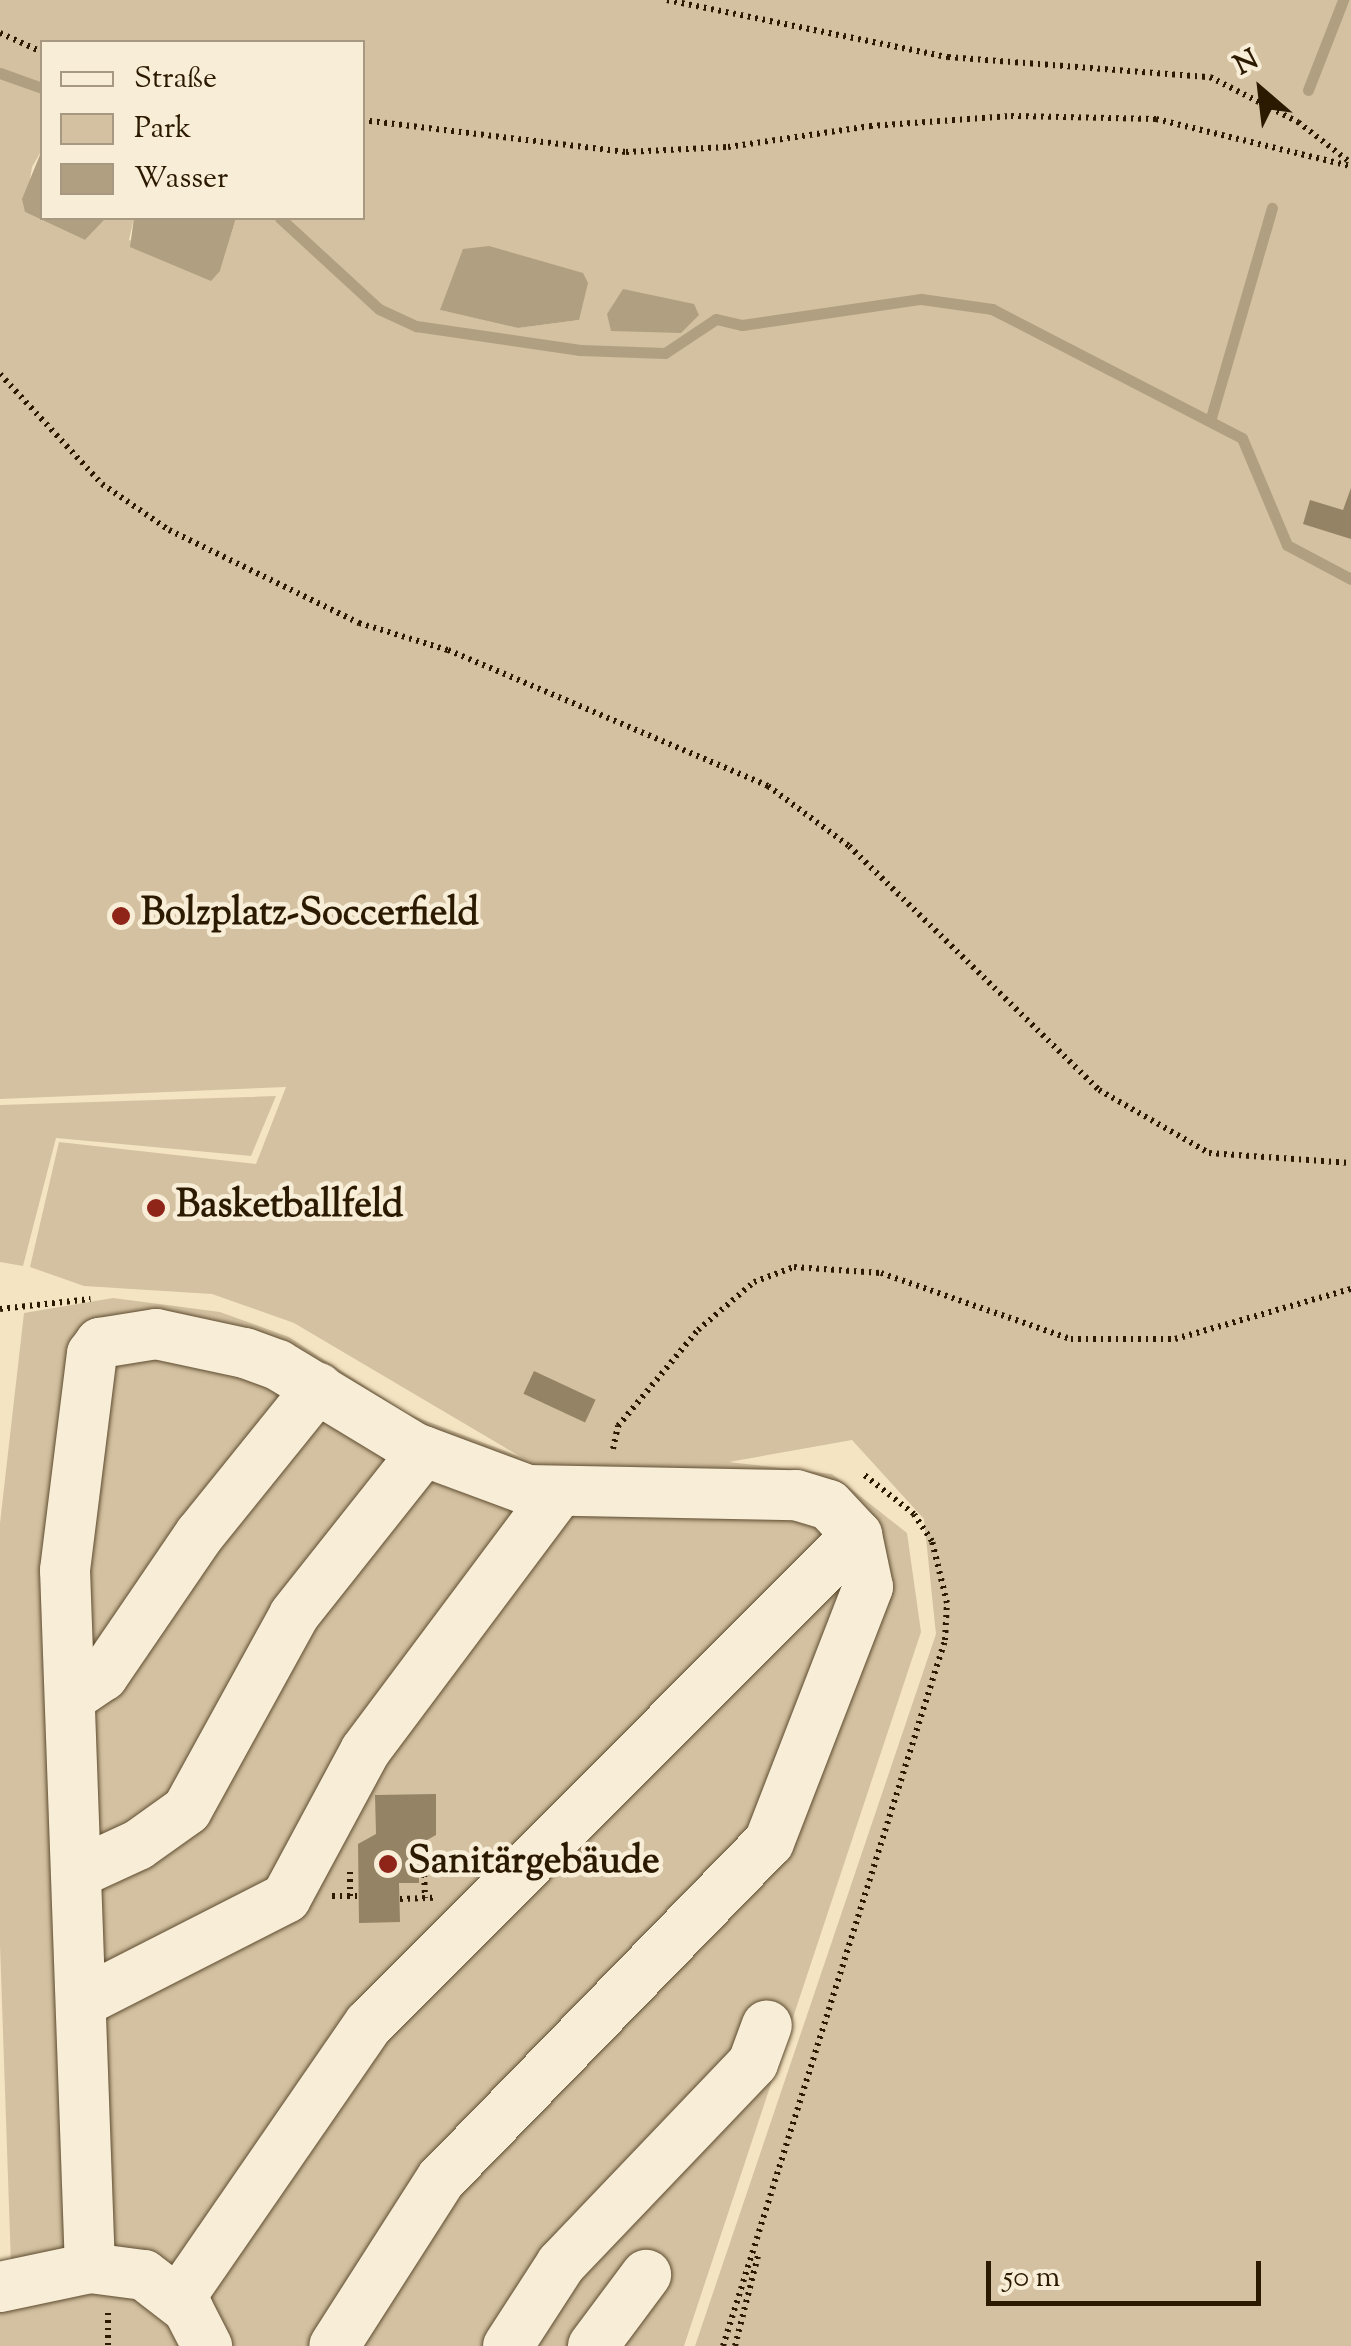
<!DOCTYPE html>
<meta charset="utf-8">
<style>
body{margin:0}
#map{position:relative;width:1351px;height:2346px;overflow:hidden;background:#f5e4c2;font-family:"Sorts Mill Goudy",serif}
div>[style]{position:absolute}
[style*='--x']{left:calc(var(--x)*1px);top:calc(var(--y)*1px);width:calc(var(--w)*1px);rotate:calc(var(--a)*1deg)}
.green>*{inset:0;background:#d3c1a1}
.water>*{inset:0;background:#b09f80}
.stream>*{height:11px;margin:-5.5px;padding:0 5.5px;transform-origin:5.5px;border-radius:5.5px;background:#b09f80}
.building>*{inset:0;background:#948365;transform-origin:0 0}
.path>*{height:6px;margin-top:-3px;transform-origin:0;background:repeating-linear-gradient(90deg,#2b1900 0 2.5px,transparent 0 7.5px)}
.roads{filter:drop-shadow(0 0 2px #5e4c30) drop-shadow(0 0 2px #5e4c30)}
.minor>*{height:50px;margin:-25px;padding:0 25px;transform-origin:25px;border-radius:25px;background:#f8edd7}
.dots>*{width:28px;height:28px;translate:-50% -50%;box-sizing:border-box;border:5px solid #f8edd7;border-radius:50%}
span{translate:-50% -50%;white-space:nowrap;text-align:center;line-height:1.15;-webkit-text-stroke:9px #f8edd7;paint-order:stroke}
.poi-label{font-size:38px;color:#2b1900;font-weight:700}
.left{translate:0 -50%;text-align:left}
.legend{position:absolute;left:40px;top:40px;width:325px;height:180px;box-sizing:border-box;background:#f8edd7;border:2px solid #a69881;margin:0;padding:12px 18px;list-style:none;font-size:30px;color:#2b1900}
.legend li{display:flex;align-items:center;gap:20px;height:50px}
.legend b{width:50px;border:2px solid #a69881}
.north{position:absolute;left:1211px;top:40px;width:100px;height:100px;-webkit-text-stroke:8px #f8edd7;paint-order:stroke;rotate:332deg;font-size:28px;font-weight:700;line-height:40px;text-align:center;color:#2b1900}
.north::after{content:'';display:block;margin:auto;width:35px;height:45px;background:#2b1900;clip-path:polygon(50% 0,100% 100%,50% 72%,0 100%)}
.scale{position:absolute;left:986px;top:2261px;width:275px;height:45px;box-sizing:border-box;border:5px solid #2b1900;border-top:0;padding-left:12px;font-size:30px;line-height:35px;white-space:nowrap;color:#2b1900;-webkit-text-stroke:8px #f8edd7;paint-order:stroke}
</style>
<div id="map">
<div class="green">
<div style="clip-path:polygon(evenodd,0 0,1351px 0,1351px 2346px,695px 2346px,936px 1634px,924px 1519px,852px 1440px,729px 1462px,832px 1474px,907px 1533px,921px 1632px,684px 2346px,0 2346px,0 2266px,11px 2265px,0 1945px,0 1523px,24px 1313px,113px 1298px,220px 1312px,289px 1337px,408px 1414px,521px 1457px,294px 1323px,212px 1294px,84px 1286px,30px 1267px,59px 1142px,256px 1164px,286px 1087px,0 1099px,0 0,42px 42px,362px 42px,362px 218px,236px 218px,220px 271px,129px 240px,134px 218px,106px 218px,85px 240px,25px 212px,32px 167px,42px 150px,42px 42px,0 0,440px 310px,579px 320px,518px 328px,440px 310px)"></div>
<div style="clip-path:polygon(276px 1096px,251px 1156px,56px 1138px,23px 1266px,0 1262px,0 1105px)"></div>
</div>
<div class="water">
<div style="clip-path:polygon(42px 150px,42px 218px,106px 218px,85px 240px,25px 212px,22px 199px)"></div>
<div style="clip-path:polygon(134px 218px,236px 218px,220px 271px,211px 281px,130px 247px)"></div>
<div style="clip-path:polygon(489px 246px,583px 273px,588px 283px,579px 320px,518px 328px,440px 310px,463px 249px)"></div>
<div style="clip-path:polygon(623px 289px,694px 304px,699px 315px,681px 333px,611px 331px,607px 314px)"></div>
</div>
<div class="stream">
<div style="--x:0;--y:73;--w:45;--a:19.7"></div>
<div style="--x:1308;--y:90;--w:97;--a:-68.7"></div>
<div style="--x:280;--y:218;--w:134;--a:42.6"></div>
<div style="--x:379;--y:309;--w:41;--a:24.7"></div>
<div style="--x:416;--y:326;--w:166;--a:8.3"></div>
<div style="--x:580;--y:350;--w:85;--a:2"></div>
<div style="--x:665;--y:353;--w:61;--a:-33.7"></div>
<div style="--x:716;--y:319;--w:27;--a:13"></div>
<div style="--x:742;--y:325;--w:181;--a:-8.3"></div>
<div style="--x:921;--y:299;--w:72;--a:8"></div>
<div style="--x:992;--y:309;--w:281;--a:27.3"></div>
<div style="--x:1242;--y:438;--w:116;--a:67.2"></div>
<div style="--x:1287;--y:545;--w:72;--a:28"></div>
<div style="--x:1210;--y:421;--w:222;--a:-73.8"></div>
</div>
<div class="building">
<div style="clip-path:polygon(1351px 488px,1351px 539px,1303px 524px,1310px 500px,1343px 510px)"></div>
<div style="left:534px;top:1371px;width:68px;height:25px;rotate:25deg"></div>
<div style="clip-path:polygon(436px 1794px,436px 1835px,418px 1845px,419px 1883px,399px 1883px,400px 1922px,359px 1923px,358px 1844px,376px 1834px,375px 1795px)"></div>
</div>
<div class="path">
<div style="--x:667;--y:0;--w:287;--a:11.5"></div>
<div style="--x:948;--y:57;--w:263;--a:4.4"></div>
<div style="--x:1210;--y:77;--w:99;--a:27.1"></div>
<div style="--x:1298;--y:122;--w:67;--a:37.7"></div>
<div style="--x:0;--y:33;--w:46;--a:24.3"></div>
<div style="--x:362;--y:120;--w:266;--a:6.9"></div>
<div style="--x:626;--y:152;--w:102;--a:-2.8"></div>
<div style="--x:728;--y:147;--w:144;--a:-8.4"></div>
<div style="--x:870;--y:126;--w:141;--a:-4.1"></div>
<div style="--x:1011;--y:116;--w:145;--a:1.2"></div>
<div style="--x:1156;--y:119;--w:201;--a:13.6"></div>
<div style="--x:0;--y:374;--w:150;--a:47.2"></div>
<div style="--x:102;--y:484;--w:81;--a:34.5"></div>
<div style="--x:169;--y:530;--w:212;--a:26.1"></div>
<div style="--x:359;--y:623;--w:93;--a:16.9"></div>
<div style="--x:448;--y:650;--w:348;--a:23"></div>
<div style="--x:768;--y:786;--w:101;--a:36.5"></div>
<div style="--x:849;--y:846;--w:349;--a:44.3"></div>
<div style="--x:1099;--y:1090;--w:127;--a:29.8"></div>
<div style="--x:1209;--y:1153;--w:142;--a:4"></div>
<div style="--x:0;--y:1309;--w:91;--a:-6.3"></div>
<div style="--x:613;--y:1449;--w:24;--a:-78"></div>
<div style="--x:618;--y:1426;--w:125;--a:-50.2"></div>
<div style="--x:698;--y:1330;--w:74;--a:-40.6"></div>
<div style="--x:754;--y:1282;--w:43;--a:-20.6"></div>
<div style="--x:794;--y:1267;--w:87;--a:3.9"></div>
<div style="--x:881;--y:1273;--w:201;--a:19.2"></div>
<div style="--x:1071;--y:1339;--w:104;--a:0"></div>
<div style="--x:1175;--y:1339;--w:183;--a:-15.9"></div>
<div style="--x:423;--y:1845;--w:53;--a:87.8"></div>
<div style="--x:350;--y:1872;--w:24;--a:90"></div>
<div style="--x:332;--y:1896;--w:27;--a:0"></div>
<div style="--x:400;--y:1899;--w:33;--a:-2"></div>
<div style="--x:108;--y:2313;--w:33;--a:90"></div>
<div style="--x:723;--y:2346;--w:740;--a:-72.54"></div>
<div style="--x:945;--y:1640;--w:37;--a:-87"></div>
<div style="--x:947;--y:1603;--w:64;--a:-103.6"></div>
<div style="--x:932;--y:1541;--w:32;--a:-124"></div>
<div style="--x:914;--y:1514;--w:65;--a:-141.9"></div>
<div style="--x:735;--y:2346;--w:97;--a:-75.7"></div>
</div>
<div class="roads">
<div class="minor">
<div style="--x:70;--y:1698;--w:40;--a:-34"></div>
<div style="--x:103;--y:1676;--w:172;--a:-55.7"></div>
<div style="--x:200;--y:1534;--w:188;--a:-51.1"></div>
<div style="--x:77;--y:1873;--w:67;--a:-24.7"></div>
<div style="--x:138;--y:1845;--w:60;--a:-35.5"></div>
<div style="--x:187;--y:1810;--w:222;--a:-61.2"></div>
<div style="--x:294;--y:1615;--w:209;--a:-51.6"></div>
<div style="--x:82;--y:2002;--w:229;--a:-27"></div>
<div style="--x:286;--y:1898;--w:167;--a:-61.7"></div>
<div style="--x:365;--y:1751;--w:324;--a:-53.2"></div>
<div style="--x:90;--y:2268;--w:698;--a:-92.05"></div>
<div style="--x:65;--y:1570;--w:218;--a:-82.9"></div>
<div style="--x:92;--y:1354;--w:14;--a:-54"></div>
<div style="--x:100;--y:1343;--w:57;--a:-9.1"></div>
<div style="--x:156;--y:1334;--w:91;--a:12.1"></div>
<div style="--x:245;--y:1353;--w:35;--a:20"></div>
<div style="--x:278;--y:1365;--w:160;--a:31.2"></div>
<div style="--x:415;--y:1448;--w:121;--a:20.4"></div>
<div style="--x:528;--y:1490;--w:268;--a:1.1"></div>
<div style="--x:796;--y:1495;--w:34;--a:17"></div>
<div style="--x:829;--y:1505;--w:41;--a:47"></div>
<div style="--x:857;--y:1535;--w:53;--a:78.1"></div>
<div style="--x:868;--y:1587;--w:274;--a:111.2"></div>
<div style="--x:769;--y:1842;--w:470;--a:134.2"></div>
<div style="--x:441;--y:2179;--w:198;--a:122.6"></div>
<div style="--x:0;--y:2287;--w:92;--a:-11.9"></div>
<div style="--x:90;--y:2268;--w:54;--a:7.4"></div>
<div style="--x:144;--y:2275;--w:56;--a:37.7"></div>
<div style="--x:188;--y:2309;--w:42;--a:62.8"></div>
<div style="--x:179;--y:2299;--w:334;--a:-55.4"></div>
<div style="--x:369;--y:2024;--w:691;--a:-45.06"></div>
<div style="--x:508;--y:2346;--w:98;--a:-57.1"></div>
<div style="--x:561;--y:2264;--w:278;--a:-46.3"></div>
<div style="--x:753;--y:2063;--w:40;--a:-69.8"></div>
<div style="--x:593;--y:2346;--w:89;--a:-53.3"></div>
</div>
</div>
<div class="dots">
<div style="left:121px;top:916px;background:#8f2418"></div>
<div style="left:156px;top:1208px;background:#8f2418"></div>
<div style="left:388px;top:1864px;background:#8f2418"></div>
</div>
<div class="poi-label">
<span class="left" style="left:141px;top:916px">Bolzplatz-Soccerfield</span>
<span class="left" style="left:176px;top:1208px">Basketballfeld</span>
<span class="left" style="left:408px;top:1864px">Sanitärgebäude</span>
</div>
<ul class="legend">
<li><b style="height:12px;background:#f8edd7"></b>Straße</li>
<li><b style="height:28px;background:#d3c1a1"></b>Park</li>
<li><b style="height:28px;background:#b09f80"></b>Wasser</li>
</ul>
<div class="north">N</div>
<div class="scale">50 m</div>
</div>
